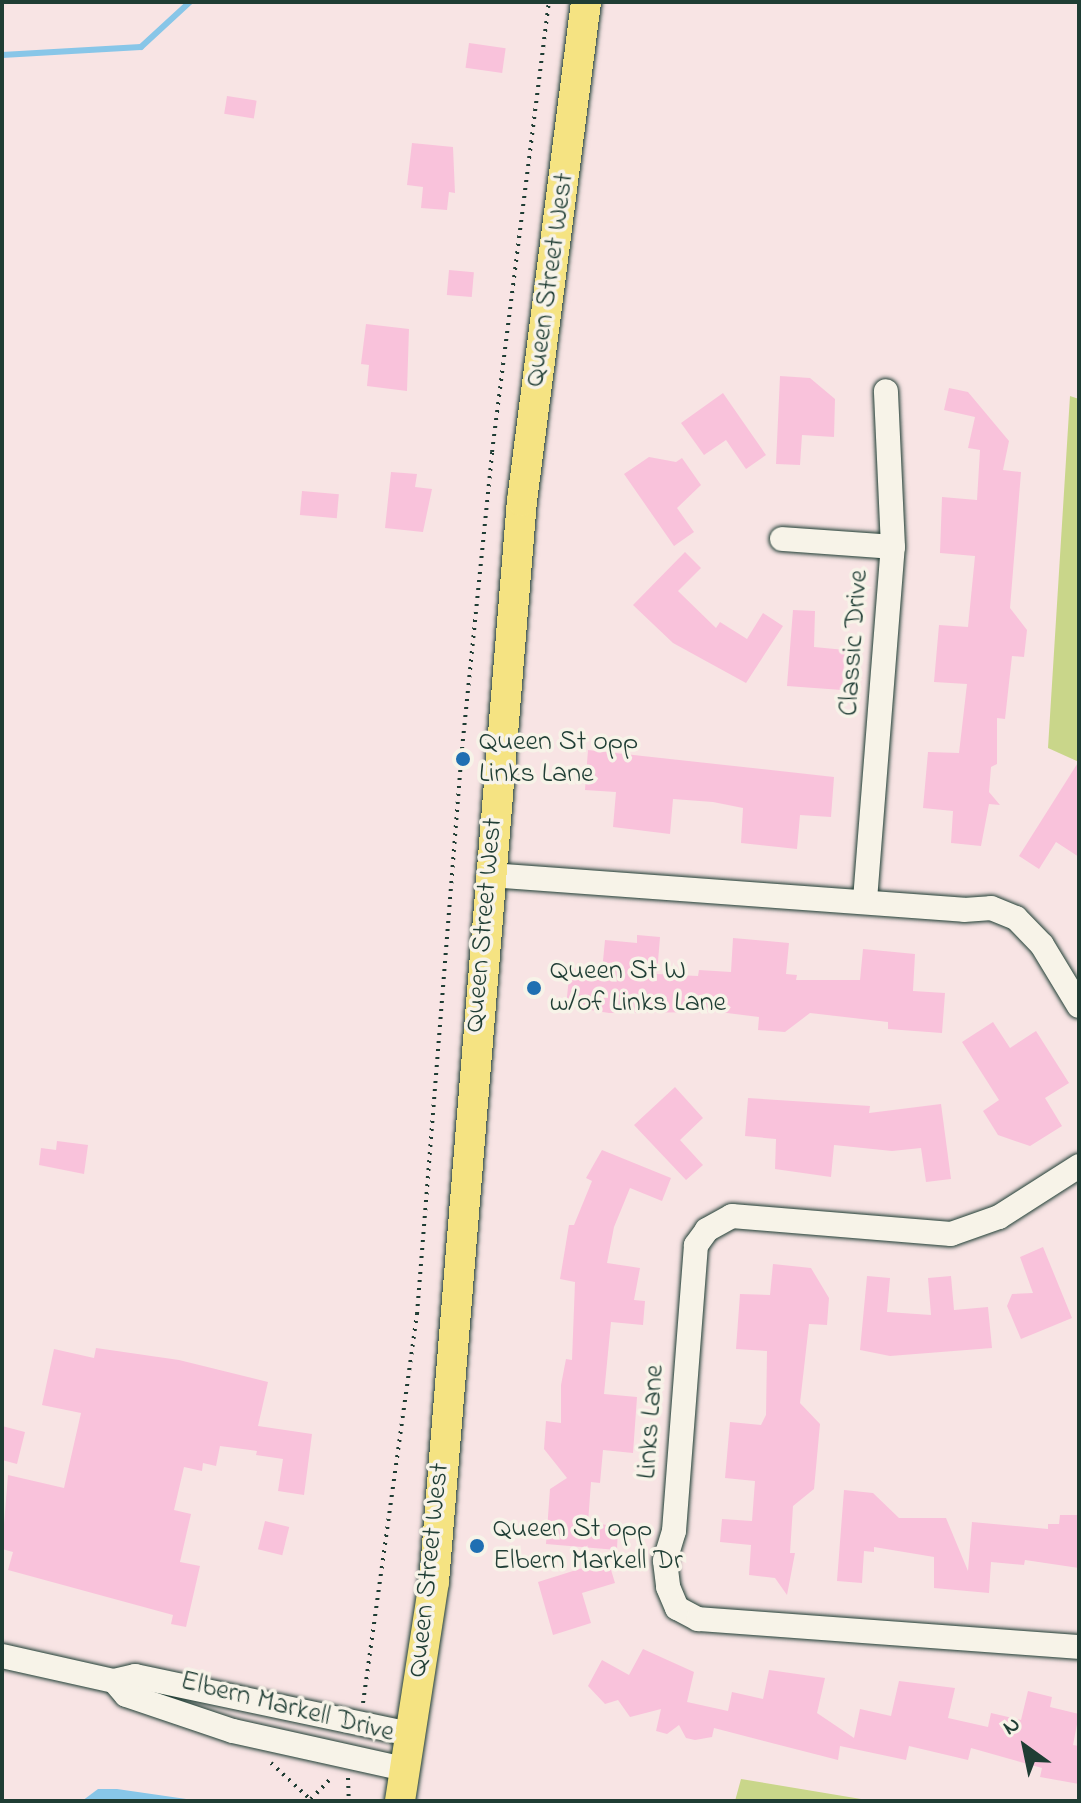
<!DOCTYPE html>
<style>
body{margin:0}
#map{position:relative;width:1081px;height:1803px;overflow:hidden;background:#f8e4e4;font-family:"Indie Flower",sans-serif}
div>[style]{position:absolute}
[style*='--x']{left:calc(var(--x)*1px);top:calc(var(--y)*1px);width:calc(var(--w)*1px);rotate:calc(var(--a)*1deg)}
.green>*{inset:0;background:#c9d68a}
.water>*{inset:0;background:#88c6e8}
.stream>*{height:6px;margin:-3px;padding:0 3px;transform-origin:3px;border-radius:3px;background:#88c6e8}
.building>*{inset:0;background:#f9c2db;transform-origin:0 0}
.path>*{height:4px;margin-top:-2px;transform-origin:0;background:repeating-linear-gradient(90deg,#1f3d34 0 2px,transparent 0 8px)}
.roads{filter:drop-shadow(0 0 2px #1f3d34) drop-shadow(0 0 2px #1f3d34)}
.minor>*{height:24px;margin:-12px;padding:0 12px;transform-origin:12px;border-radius:12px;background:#f7f3e8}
.major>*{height:30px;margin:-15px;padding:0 15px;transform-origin:15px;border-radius:15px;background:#f5e382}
.dots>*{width:22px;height:22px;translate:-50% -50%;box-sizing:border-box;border:4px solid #f7f3e8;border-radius:50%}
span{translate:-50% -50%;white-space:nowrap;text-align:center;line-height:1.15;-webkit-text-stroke:7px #f7f3e8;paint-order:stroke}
.street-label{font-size:28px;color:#1f3d34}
.poi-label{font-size:28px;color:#1f3d34}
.left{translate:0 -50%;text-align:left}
.frame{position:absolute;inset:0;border:4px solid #1f3d34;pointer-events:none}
.north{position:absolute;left:985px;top:1707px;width:80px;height:80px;-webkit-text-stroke:6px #f7f3e8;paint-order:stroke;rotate:327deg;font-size:22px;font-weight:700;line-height:32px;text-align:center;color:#1f3d34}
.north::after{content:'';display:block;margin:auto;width:28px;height:36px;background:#1f3d34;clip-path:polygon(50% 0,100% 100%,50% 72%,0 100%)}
</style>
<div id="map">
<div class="green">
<div style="clip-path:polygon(1070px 396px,1079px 399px,1079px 762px,1048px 748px)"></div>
<div style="clip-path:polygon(741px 1779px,873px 1801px,735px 1801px)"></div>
</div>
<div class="water">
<div style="clip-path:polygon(98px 1789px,117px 1789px,200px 1801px,82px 1801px)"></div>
</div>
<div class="stream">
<div style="--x:2;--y:55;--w:139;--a:-3.3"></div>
<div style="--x:141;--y:47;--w:67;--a:-42.6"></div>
</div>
<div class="building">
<div style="left:469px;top:43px;width:37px;height:25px;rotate:8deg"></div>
<div style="left:227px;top:96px;width:30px;height:18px;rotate:9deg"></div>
<div style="clip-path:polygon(412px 143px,453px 147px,455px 193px,449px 192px,447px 210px,421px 208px,423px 187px,407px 185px)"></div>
<div style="left:449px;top:270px;width:25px;height:25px;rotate:5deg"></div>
<div style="clip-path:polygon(366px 324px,409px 329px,407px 391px,367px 386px,369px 365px,361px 364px)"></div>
<div style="clip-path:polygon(780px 376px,810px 378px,835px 399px,834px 437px,802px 435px,800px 465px,776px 464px)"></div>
<div style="clip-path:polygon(949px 388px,968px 392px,1009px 441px,1003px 470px,1021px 472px,1010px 608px,1027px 630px,1024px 657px,1012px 656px,1005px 719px,997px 718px,997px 764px,991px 767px,989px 792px,1000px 805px,989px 804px,981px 846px,951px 843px,953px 811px,923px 808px,928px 752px,959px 753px,967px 684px,934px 682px,939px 625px,968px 627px,975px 556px,940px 553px,942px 497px,977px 500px,980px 450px,968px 448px,975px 417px,944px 410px)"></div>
<div style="clip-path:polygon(723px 393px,766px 455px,746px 469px,726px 440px,704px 455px,681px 423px)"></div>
<div style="clip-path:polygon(649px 457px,676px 462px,682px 458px,701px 485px,677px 508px,694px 532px,674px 546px,624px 474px)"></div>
<div style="clip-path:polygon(391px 472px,417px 474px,415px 487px,432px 489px,423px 532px,385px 528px)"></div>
<div style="left:302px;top:491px;width:37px;height:24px;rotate:5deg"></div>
<div style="clip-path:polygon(685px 552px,701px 568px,678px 591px,716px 628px,720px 622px,747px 639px,763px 613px,783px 626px,746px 683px,673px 643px,633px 605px)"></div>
<div style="clip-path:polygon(793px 610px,815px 611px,814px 647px,845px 650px,842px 690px,787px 686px)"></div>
<div style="clip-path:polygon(588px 750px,834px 777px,831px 817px,800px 815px,797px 849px,741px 843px,743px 808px,713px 802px,673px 799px,670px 834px,613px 827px,616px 792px,585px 790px)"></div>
<div style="clip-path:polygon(1079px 761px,1079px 857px,1056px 842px,1039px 869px,1019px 856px)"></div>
<div style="clip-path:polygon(637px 935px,660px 937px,657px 974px,698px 976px,699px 970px,731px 972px,733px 938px,789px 943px,786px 974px,797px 975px,796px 980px,860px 980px,863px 949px,915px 954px,913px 991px,945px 993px,942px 1033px,888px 1029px,888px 1022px,810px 1013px,785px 1032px,758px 1030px,759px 1017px,719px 1012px,609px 1013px,566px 1006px,570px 968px,602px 971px,605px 940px,637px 943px)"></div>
<div style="clip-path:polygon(993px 1022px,1010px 1048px,1036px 1031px,1069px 1083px,1045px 1098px,1062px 1126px,1030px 1146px,998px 1135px,983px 1111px,999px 1100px,962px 1042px)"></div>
<div style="clip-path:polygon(675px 1087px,703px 1118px,680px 1140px,703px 1165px,686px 1180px,634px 1125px)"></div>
<div style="clip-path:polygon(748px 1098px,870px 1106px,869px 1113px,941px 1104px,951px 1179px,926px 1182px,921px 1148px,892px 1151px,834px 1145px,831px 1177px,775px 1169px,776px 1139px,745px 1136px)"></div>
<div style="clip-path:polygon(57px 1141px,88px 1145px,84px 1174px,39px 1165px,41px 1148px,56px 1150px)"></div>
<div style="clip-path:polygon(602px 1150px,671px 1178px,662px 1201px,630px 1188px,614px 1227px,607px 1263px,640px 1268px,634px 1300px,645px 1301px,643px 1325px,611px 1322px,604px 1394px,637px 1397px,633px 1453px,603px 1450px,600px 1483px,591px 1482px,588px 1523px,618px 1526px,617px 1550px,546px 1544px,550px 1489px,567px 1478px,544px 1449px,546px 1421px,561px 1423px,561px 1385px,566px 1359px,572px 1360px,575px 1282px,560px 1279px,569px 1225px,574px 1225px,592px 1181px,586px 1178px)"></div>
<div style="clip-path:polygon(1043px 1247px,1072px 1318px,1021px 1339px,1007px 1306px,1012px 1294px,1033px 1293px,1020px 1257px)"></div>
<div style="clip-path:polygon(773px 1264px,811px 1268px,829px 1298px,827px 1325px,809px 1324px,800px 1403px,820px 1424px,814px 1489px,793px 1506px,790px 1553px,795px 1553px,787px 1595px,775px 1578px,749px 1575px,751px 1545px,720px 1542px,722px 1519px,752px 1521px,755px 1481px,725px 1478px,730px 1422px,761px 1425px,766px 1415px,767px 1351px,736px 1349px,740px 1294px,770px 1295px)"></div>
<div style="clip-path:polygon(867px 1276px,890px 1278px,887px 1312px,931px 1315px,928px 1278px,951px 1276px,954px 1310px,988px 1307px,992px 1348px,890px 1356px,860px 1350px)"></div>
<div style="clip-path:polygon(96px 1348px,179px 1360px,268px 1382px,258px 1426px,312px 1434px,304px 1495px,278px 1491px,283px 1459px,256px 1455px,257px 1451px,220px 1446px,216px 1466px,203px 1463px,202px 1471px,184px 1467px,174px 1510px,191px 1514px,180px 1562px,200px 1566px,186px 1627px,171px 1624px,173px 1615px,8px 1570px,13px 1552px,2px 1549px,8px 1475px,64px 1488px,81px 1413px,42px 1405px,54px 1349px,94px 1358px)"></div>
<div style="clip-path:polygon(2px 1426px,25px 1432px,17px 1464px,2px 1460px)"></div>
<div style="clip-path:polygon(844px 1490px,873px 1493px,899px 1518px,946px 1518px,968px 1571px,972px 1522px,1048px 1529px,1048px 1524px,1059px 1524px,1060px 1515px,1079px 1515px,1079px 1568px,1025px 1560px,1024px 1565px,991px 1562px,989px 1593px,934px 1588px,934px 1557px,874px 1547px,874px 1552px,864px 1551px,862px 1583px,837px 1581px)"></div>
<div style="left:265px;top:1521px;width:25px;height:29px;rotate:14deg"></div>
<div style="clip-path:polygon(608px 1560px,615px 1583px,582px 1593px,591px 1623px,553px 1635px,538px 1582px)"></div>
<div style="clip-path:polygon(643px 1649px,694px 1672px,687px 1702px,728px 1711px,732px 1692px,763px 1699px,769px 1670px,825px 1678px,817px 1713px,854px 1738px,860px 1709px,891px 1716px,899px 1681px,955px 1688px,948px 1718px,988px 1727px,991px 1713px,1021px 1720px,1028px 1691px,1052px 1697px,1050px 1707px,1079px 1714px,1073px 1745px,1079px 1746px,1079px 1784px,1040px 1777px,1042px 1768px,971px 1748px,968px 1760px,909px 1746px,906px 1760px,840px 1746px,838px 1760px,714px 1728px,712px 1737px,695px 1740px,686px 1738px,679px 1725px,667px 1734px,656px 1731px,661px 1709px,630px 1717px,618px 1700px,605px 1704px,588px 1686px,602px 1660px,629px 1675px)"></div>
</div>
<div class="path">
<div style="--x:363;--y:1703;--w:393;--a:-82.1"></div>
<div style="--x:417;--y:1314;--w:567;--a:-85.45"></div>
<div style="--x:462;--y:749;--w:299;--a:-84.2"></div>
<div style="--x:492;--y:452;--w:454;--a:-82.8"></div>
<div style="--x:271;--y:1763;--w:56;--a:42.8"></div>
<div style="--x:348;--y:1778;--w:23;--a:88"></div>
<div style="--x:311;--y:1799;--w:28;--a:-46"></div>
</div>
<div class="roads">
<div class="minor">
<div style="--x:782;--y:539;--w:111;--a:4.1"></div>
<div style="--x:490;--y:875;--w:475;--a:4.2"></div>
<div style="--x:964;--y:910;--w:27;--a:-4"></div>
<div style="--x:991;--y:908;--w:27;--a:22"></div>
<div style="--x:1016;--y:918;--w:37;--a:46"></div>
<div style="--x:1042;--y:945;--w:71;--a:58.8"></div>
<div style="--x:865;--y:900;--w:354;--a:-85.5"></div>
<div style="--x:893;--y:547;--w:156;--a:-92.6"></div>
<div style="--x:1079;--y:1166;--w:95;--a:147.5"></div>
<div style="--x:999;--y:1217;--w:51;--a:160.5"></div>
<div style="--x:951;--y:1234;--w:220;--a:-175.3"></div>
<div style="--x:732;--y:1216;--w:29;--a:151"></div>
<div style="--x:707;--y:1230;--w:19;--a:126"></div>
<div style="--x:696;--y:1245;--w:287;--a:94.4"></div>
<div style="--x:674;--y:1531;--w:31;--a:107"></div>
<div style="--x:665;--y:1561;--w:26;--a:83"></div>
<div style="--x:668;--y:1587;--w:23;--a:67"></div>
<div style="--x:677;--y:1608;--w:24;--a:28"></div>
<div style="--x:698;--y:1619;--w:382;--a:4.2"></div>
<div style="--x:2;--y:1656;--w:115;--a:12.6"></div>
<div style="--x:114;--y:1681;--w:22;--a:-13"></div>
<div style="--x:135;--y:1676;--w:281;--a:11.9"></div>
<div style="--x:114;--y:1681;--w:18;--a:49"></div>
<div style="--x:126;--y:1695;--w:113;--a:18.6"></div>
<div style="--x:233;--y:1731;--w:176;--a:12.5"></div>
</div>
<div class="major">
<div style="--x:400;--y:1801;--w:222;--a:-81.2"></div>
<div style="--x:434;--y:1582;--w:1085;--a:-85.35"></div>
<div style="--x:522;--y:501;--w:503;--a:-82.69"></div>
</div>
</div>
<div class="dots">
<div style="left:463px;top:759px;background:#1f6fb2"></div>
<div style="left:534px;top:988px;background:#1f6fb2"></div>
<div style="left:477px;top:1546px;background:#1f6fb2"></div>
</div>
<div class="street-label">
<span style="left:551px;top:280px;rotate:-82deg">Queen Street West</span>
<span style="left:855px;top:643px;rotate:-86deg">Classic Drive</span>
<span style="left:485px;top:925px;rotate:-85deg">Queen Street West</span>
<span style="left:652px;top:1422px;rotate:-86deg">Links Lane</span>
<span style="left:430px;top:1570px;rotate:-84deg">Queen Street West</span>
<span style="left:287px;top:1708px;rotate:14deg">Elbern Markell Drive</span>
</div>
<div class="poi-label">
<span class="left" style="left:479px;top:759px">Queen St opp<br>Links Lane</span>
<span class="left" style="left:550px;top:988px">Queen St W<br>w/of Links Lane</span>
<span class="left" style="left:493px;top:1546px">Queen St opp<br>Elbern Markell Dr</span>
</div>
<div class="frame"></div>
<div class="north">N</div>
</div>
